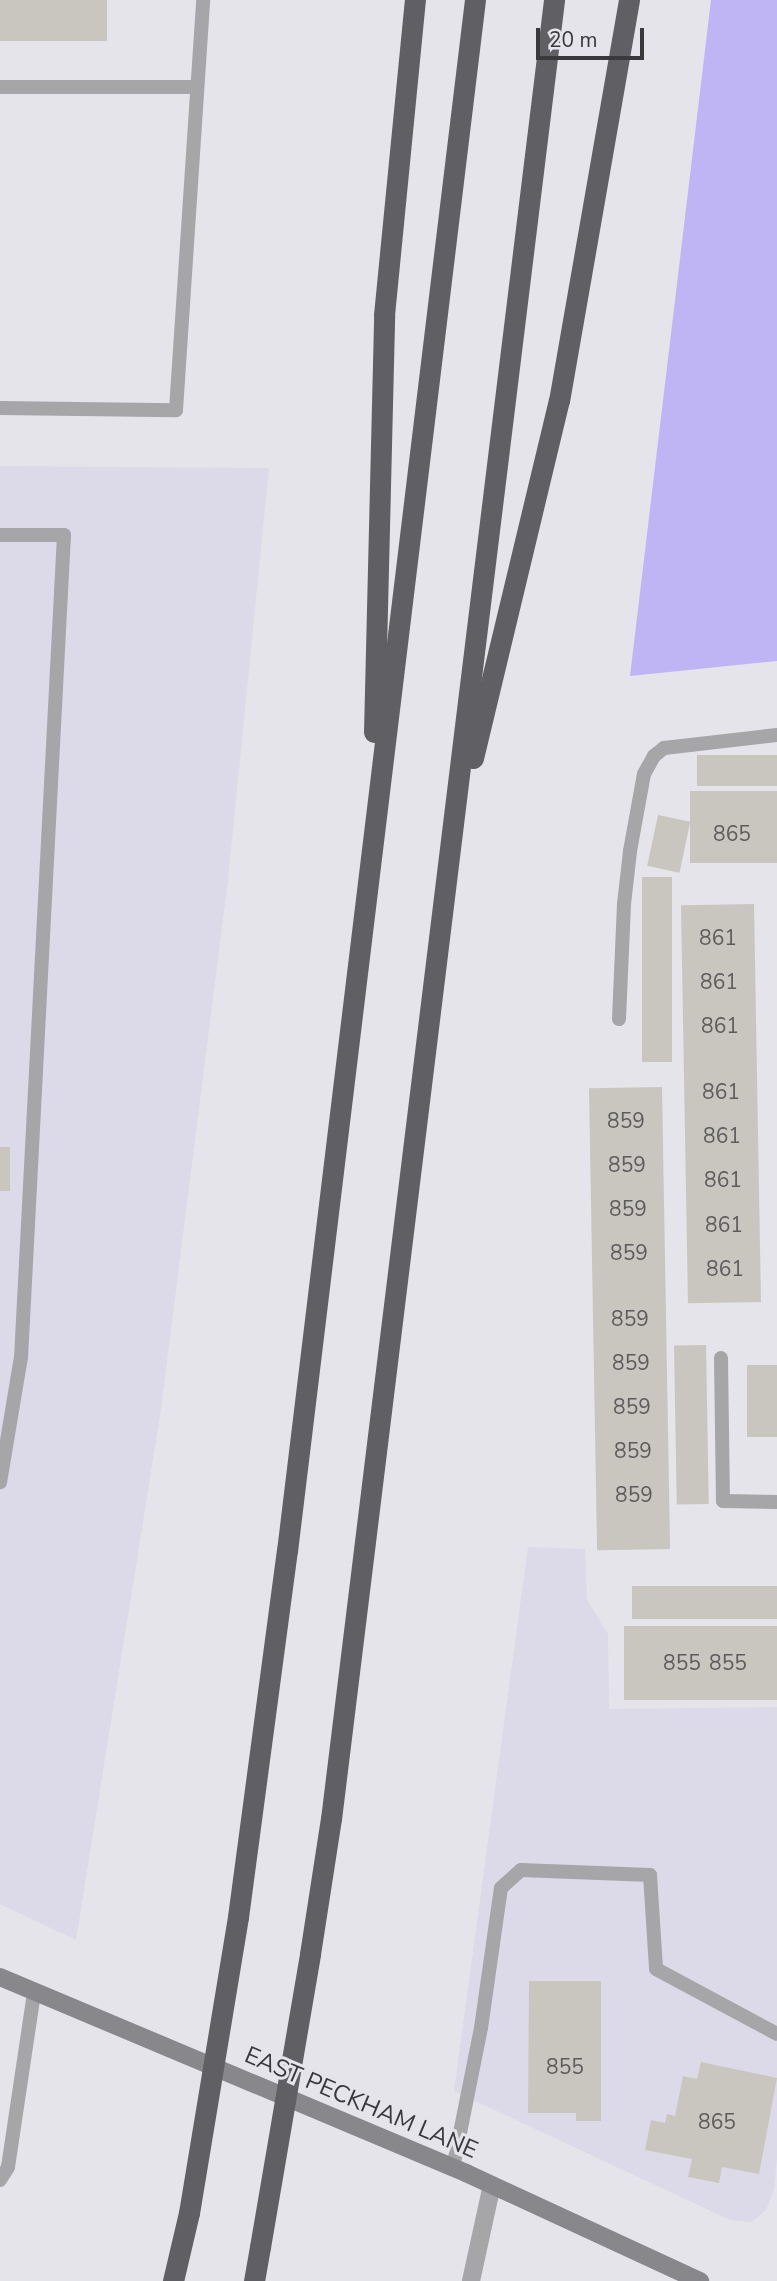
<!DOCTYPE html>
<style>
body{margin:0}
#map{position:relative;width:777px;height:2281px;overflow:hidden;background:#e4e4ea;font-family:"Nunito Sans",sans-serif}
div>[style]{position:absolute}
[style*='--x']{left:calc(var(--x)*1px);top:calc(var(--y)*1px);width:calc(var(--w)*1px);rotate:calc(var(--a)*1deg)}
.built>*{inset:0;background:#dcdae8}
.green>*{inset:0;background:#c0b5f4}
.building>*{inset:0;background:#c9c6c0;transform-origin:0 0}
.lane>*{height:14px;margin:-7px;padding:0 7px;transform-origin:7px;border-radius:7px;background:#a6a6a8}
.street>*{height:18px;margin:-9px;padding:0 9px;transform-origin:9px;border-radius:9px;background:#a6a6a8}
.secondary>*{height:18px;margin:-9px;padding:0 9px;transform-origin:9px;border-radius:9px;background:#88878b}
.highway>*{height:21px;margin:-10.5px;padding:0 10.5px;transform-origin:10.5px;border-radius:10.5px;background:#5f5f64}
.highway-bridge>*{height:21px;margin:-10.5px;padding:0 10.5px;transform-origin:10.5px;border-radius:10.5px;background:#5f5f64}
span{translate:-50% -50%;white-space:nowrap;text-align:center;line-height:1.15;-webkit-text-stroke:6px #e4e4ea;paint-order:stroke}
.number-label{font-size:21px;color:#5d5c5c}
.number-label span{-webkit-text-stroke-width:0}
.street-label{font-size:24px;color:#39393b}
.scale{position:absolute;left:536px;top:28px;width:108px;height:32px;box-sizing:border-box;border:4px solid #39393b;border-top:0;padding-left:9px;font-size:21px;line-height:24px;white-space:nowrap;color:#39393b;-webkit-text-stroke:5px #e4e4ea;paint-order:stroke}
</style>
<div id="map">
<div class="built">
<div style="clip-path:polygon(0 466px,269px 468px,228px 880px,160px 1416px,76px 1940px,0 1904px)"></div>
<div style="clip-path:polygon(528px 1547px,585px 1549px,587px 1600px,608px 1634px,609px 1709px,777px 1707px,777px 2158px,774px 2190px,766px 2210px,752px 2222px,730px 2220px,454px 2091px)"></div>
</div>
<div class="green">
<div style="clip-path:polygon(711px 0,777px 0,777px 661px,630px 676px)"></div>
</div>
<div class="building">
<div style="left:0;top:0;width:107px;height:41px"></div>
<div style="left:777px;top:755px;width:31px;height:80px;rotate:90deg"></div>
<div style="left:777px;top:791px;width:72px;height:87px;rotate:90deg"></div>
<div style="left:658px;top:815px;width:33px;height:52px;rotate:12deg"></div>
<div style="left:642px;top:877px;width:30px;height:185px"></div>
<div style="left:754px;top:904px;width:398px;height:73px;rotate:89deg"></div>
<div style="left:662px;top:1087px;width:462px;height:73px;rotate:89deg"></div>
<div style="left:0;top:1147px;width:10px;height:44px"></div>
<div style="left:706px;top:1345px;width:159px;height:32px;rotate:89deg"></div>
<div style="left:777px;top:1365px;width:72px;height:30px;rotate:90deg"></div>
<div style="left:777px;top:1586px;width:33px;height:145px;rotate:90deg"></div>
<div style="left:624px;top:1626px;width:153px;height:74px"></div>
<div style="clip-path:polygon(529px 1981px,601px 1981px,601px 2121px,576px 2121px,576px 2113px,528px 2113px)"></div>
<div style="clip-path:polygon(701px 2062px,777px 2078px,759px 2174px,722px 2167px,719px 2183px,688px 2177px,692px 2159px,645px 2150px,651px 2120px,665px 2123px,667px 2114px,675px 2116px,683px 2076px,697px 2079px)"></div>
</div>
<div class="lane">
<div style="--x:0;--y:87;--w:197;--a:0"></div>
<div style="--x:0;--y:408;--w:176;--a:0.7"></div>
<div style="--x:176;--y:410;--w:411;--a:-86.2"></div>
<div style="--x:0;--y:535;--w:64;--a:0"></div>
<div style="--x:64;--y:535;--w:823;--a:92.99"></div>
<div style="--x:21;--y:1357;--w:127;--a:99.5"></div>
<div style="--x:619;--y:1019;--w:115;--a:-87.5"></div>
<div style="--x:624;--y:904;--w:53;--a:-83.5"></div>
<div style="--x:630;--y:851;--w:78;--a:-79.7"></div>
<div style="--x:644;--y:774;--w:21;--a:-61"></div>
<div style="--x:654;--y:756;--w:13;--a:-39"></div>
<div style="--x:664;--y:748;--w:114;--a:-6.6"></div>
<div style="--x:721;--y:1358;--w:143;--a:89.2"></div>
<div style="--x:723;--y:1501;--w:54;--a:1.1"></div>
<div style="--x:453;--y:2168;--w:143;--a:-78.7"></div>
<div style="--x:481;--y:2028;--w:141;--a:-81.9"></div>
<div style="--x:501;--y:1888;--w:27;--a:-42"></div>
<div style="--x:521;--y:1870;--w:129;--a:2.2"></div>
<div style="--x:650;--y:1875;--w:94;--a:86.3"></div>
<div style="--x:656;--y:1969;--w:137;--a:28.2"></div>
<div style="--x:0;--y:2180;--w:15;--a:-58"></div>
<div style="--x:8;--y:2167;--w:177;--a:-81.5"></div>
</div>
<div class="street">
<div style="--x:471;--y:2281;--w:98;--a:-77.7"></div>
</div>
<div class="secondary">
<div style="--x:0;--y:1977;--w:506;--a:22.81"></div>
<div style="--x:466;--y:2173;--w:258;--a:24.8"></div>
</div>
<div class="highway">
<div style="--x:374;--y:732;--w:417;--a:-88.6"></div>
<div style="--x:384;--y:315;--w:317;--a:-84.4"></div>
<div style="--x:473;--y:758;--w:367;--a:-76.5"></div>
<div style="--x:559;--y:401;--w:407;--a:-80.1"></div>
<div style="--x:238;--y:1917;--w:369;--a:-82.4"></div>
<div style="--x:287;--y:1551;--w:1562;--a:-83.09"></div>
<div style="--x:310;--y:1954;--w:137;--a:-81.2"></div>
<div style="--x:331;--y:1819;--w:1833;--a:-83.01"></div>
<div style="--x:173;--y:2281;--w:70;--a:-76.8"></div>
<div style="--x:254;--y:2281;--w:35;--a:-80"></div>
</div>
<div class="highway-bridge">
<div style="--x:189;--y:2213;--w:300;--a:-80.6"></div>
<div style="--x:260;--y:2247;--w:297;--a:-80.3"></div>
</div>
<div class="number-label">
<span style="left:732px;top:834px">865</span>
<span style="left:718px;top:938px">861</span>
<span style="left:719px;top:982px">861</span>
<span style="left:720px;top:1026px">861</span>
<span style="left:721px;top:1092px">861</span>
<span style="left:626px;top:1121px">859</span>
<span style="left:722px;top:1136px">861</span>
<span style="left:627px;top:1165px">859</span>
<span style="left:723px;top:1180px">861</span>
<span style="left:628px;top:1209px">859</span>
<span style="left:724px;top:1225px">861</span>
<span style="left:629px;top:1253px">859</span>
<span style="left:725px;top:1269px">861</span>
<span style="left:630px;top:1319px">859</span>
<span style="left:631px;top:1363px">859</span>
<span style="left:632px;top:1407px">859</span>
<span style="left:633px;top:1451px">859</span>
<span style="left:634px;top:1495px">859</span>
<span style="left:682px;top:1663px">855</span>
<span style="left:728px;top:1663px">855</span>
<span style="left:565px;top:2067px">855</span>
<span style="left:717px;top:2122px">865</span>
</div>
<div class="street-label">
<span style="left:361px;top:2103px;rotate:23deg">EAST PECKHAM LANE</span>
</div>
<div class="scale">20 m</div>
</div>
